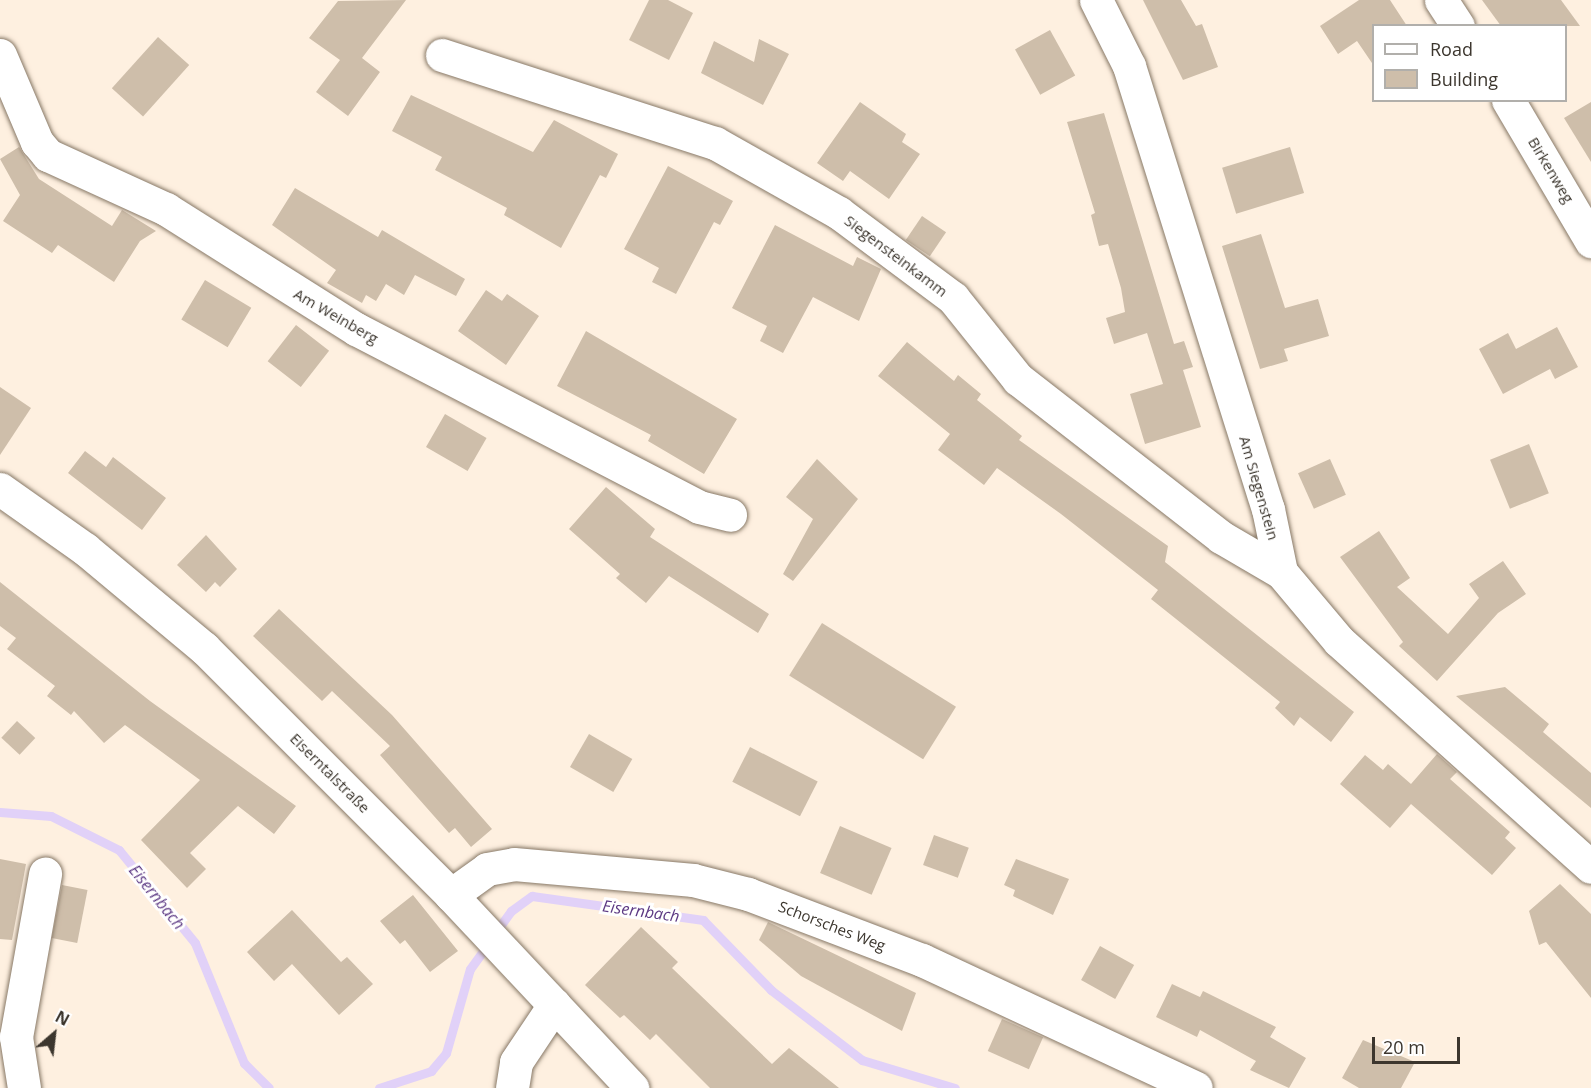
<!DOCTYPE html>
<meta charset="utf-8">
<style>
body{margin:0}
#map{position:relative;width:1591px;height:1088px;overflow:hidden;background:#fef0e0;font-family:"Open Sans",sans-serif}
div>[style]{position:absolute}
[style*='--x']{left:calc(var(--x)*1px);top:calc(var(--y)*1px);width:calc(var(--w)*1px);rotate:calc(var(--a)*1deg)}
.stream>*{height:9px;margin:-4.5px;padding:0 4.5px;transform-origin:4.5px;border-radius:4.5px;background:#e1d1f8}
.building>*{inset:0;background:#cebeaa;transform-origin:0 0}
.roads{filter:drop-shadow(0 0 2px #877866) drop-shadow(0 0 2px #877866)}
.minor>*{height:33px;margin:-16.5px;padding:0 16.5px;transform-origin:16.5px;border-radius:16.5px;background:#fff}
.major>*{height:33px;margin:-16.5px;padding:0 16.5px;transform-origin:16.5px;border-radius:16.5px;background:#fff}
span{translate:-50% -50%;white-space:nowrap;text-align:center;line-height:1.15;-webkit-text-stroke:6px #fff;paint-order:stroke}
.street-label{font-size:15px;color:#3c362e}
.water-label{font-size:16px;color:#5d3a84;font-style:italic}
.legend{position:absolute;left:1372px;top:24px;width:195px;height:78px;box-sizing:border-box;background:#fff;border:2px solid #b1afab;margin:0;padding:8px 10px;list-style:none;font-size:18px;color:#3c362e}
.legend li{display:flex;align-items:center;gap:12px;height:30px}
.legend b{width:30px;border:2px solid #b1afab}
.north{position:absolute;left:24px;top:1004px;width:60px;height:60px;-webkit-text-stroke:4px #fff;paint-order:stroke;rotate:28deg;font-size:16px;font-weight:700;line-height:24px;text-align:center;color:#3c362e}
.north::after{content:'';display:block;margin:auto;width:21px;height:27px;background:#3c362e;clip-path:polygon(50% 0,100% 100%,50% 72%,0 100%)}
.scale{position:absolute;left:1372px;top:1037px;width:88px;height:27px;box-sizing:border-box;border:3px solid #3c362e;border-top:0;padding-left:8px;font-size:18px;line-height:21px;white-space:nowrap;color:#3c362e;-webkit-text-stroke:4px #fff;paint-order:stroke}
</style>
<div id="map">
<div class="stream">
<div style="--x:0;--y:812;--w:51;--a:4.5"></div>
<div style="--x:51;--y:816;--w:76;--a:26.6"></div>
<div style="--x:119;--y:850;--w:120;--a:50.7"></div>
<div style="--x:195;--y:943;--w:130;--a:67.8"></div>
<div style="--x:244;--y:1063;--w:35;--a:45"></div>
<div style="--x:495;--y:933;--w:27;--a:-54"></div>
<div style="--x:511;--y:911;--w:26;--a:-36"></div>
<div style="--x:532;--y:896;--w:173;--a:8"></div>
<div style="--x:703;--y:920;--w:98;--a:45.8"></div>
<div style="--x:771;--y:990;--w:115;--a:37.6"></div>
<div style="--x:862;--y:1060;--w:97;--a:16.8"></div>
<div style="--x:379;--y:1088;--w:55;--a:-18.1"></div>
<div style="--x:431;--y:1071;--w:23;--a:-50"></div>
<div style="--x:446;--y:1053;--w:87;--a:-74.1"></div>
<div style="--x:470;--y:969;--w:31;--a:-54"></div>
</div>
<div class="building">
<div style="clip-path:polygon(406px 0,362px 58px,380px 72px,348px 116px,316px 92px,340px 60px,309px 38px,338px 1px)"></div>
<div style="clip-path:polygon(649px 0,668px 0,693px 13px,669px 60px,629px 40px)"></div>
<div style="clip-path:polygon(1143px 0,1181px 0,1196px 26px,1202px 24px,1218px 67px,1183px 80px)"></div>
<div style="clip-path:polygon(1359px 0,1390px 0,1407px 26px,1374px 26px,1374px 66px,1357px 41px,1338px 54px,1320px 26px)"></div>
<div style="clip-path:polygon(1482px 0,1561px 0,1580px 26px,1501px 26px)"></div>
<div style="left:1050px;top:30px;width:52px;height:40px;rotate:61deg"></div>
<div style="left:158px;top:37px;width:42px;height:69px;rotate:42deg"></div>
<div style="clip-path:polygon(759px 39px,789px 54px,763px 105px,701px 73px,714px 41px,754px 62px)"></div>
<div style="clip-path:polygon(411px 95px,533px 152px,554px 120px,618px 154px,606px 178px,600px 175px,561px 248px,504px 215px,507px 208px,435px 170px,442px 157px,392px 131px)"></div>
<div style="clip-path:polygon(860px 102px,906px 134px,902px 142px,920px 154px,889px 199px,850px 171px,843px 181px,817px 163px)"></div>
<div style="clip-path:polygon(1591px 102px,1591px 162px,1564px 118px)"></div>
<div style="clip-path:polygon(1104px 113px,1174px 344px,1184px 341px,1193px 367px,1183px 370px,1201px 427px,1145px 444px,1130px 394px,1163px 384px,1147px 333px,1114px 344px,1106px 318px,1125px 312px,1121px 288px,1108px 244px,1099px 246px,1091px 215px,1095px 213px,1067px 122px)"></div>
<div style="clip-path:polygon(19px 147px,39px 179px,112px 226px,122px 210px,156px 231px,140px 241px,114px 282px,58px 245px,52px 253px,3px 221px,20px 195px,0 159px)"></div>
<div style="left:1290px;top:147px;width:48px;height:71px;rotate:73deg"></div>
<div style="clip-path:polygon(668px 166px,733px 201px,720px 225px,714px 222px,676px 294px,652px 282px,659px 268px,624px 249px)"></div>
<div style="clip-path:polygon(295px 188px,378px 237px,382px 230px,465px 279px,456px 296px,415px 275px,404px 295px,386px 284px,376px 301px,366px 295px,362px 303px,327px 283px,336px 270px,272px 225px)"></div>
<div style="left:922px;top:216px;width:29px;height:29px;rotate:34deg"></div>
<div style="clip-path:polygon(775px 225px,853px 266px,857px 257px,881px 269px,859px 321px,813px 297px,783px 353px,760px 341px,767px 326px,732px 308px)"></div>
<div style="clip-path:polygon(1261px 234px,1285px 308px,1318px 299px,1329px 336px,1284px 349px,1288px 361px,1260px 369px,1222px 246px)"></div>
<div style="left:205px;top:280px;width:54px;height:46px;rotate:31deg"></div>
<div style="clip-path:polygon(486px 290px,502px 301px,507px 294px,539px 316px,506px 365px,458px 331px)"></div>
<div style="left:296px;top:325px;width:42px;height:46px;rotate:38deg"></div>
<div style="clip-path:polygon(1557px 327px,1578px 367px,1555px 379px,1550px 369px,1503px 394px,1479px 349px,1508px 333px,1516px 349px)"></div>
<div style="clip-path:polygon(586px 331px,737px 419px,704px 474px,648px 441px,651px 435px,557px 386px)"></div>
<div style="clip-path:polygon(907px 342px,954px 381px,958px 375px,981px 394px,977px 400px,1022px 436px,1019px 440px,1168px 546px,1165px 562px,1354px 712px,1331px 742px,1300px 717px,1294px 726px,1275px 708px,1280px 702px,1151px 599px,1158px 590px,1061px 514px,997px 468px,984px 485px,938px 450px,950px 434px,878px 376px)"></div>
<div style="clip-path:polygon(0 387px,31px 408px,0 455px)"></div>
<div style="left:445px;top:414px;width:48px;height:38px;rotate:30deg"></div>
<div style="left:1529px;top:444px;width:53px;height:42px;rotate:68deg"></div>
<div style="clip-path:polygon(85px 451px,106px 467px,113px 457px,166px 498px,142px 530px,68px 473px)"></div>
<div style="clip-path:polygon(817px 459px,858px 499px,793px 581px,783px 574px,813px 519px,786px 497px)"></div>
<div style="left:1330px;top:459px;width:39px;height:35px;rotate:66deg"></div>
<div style="clip-path:polygon(606px 487px,655px 529px,650px 537px,769px 614px,758px 633px,669px 576px,646px 603px,616px 578px,620px 574px,569px 529px)"></div>
<div style="clip-path:polygon(1379px 531px,1410px 578px,1397px 587px,1448px 634px,1479px 598px,1469px 584px,1503px 561px,1526px 594px,1498px 613px,1437px 681px,1399px 646px,1403px 642px,1340px 557px)"></div>
<div style="clip-path:polygon(206px 535px,237px 569px,220px 587px,215px 582px,206px 592px,177px 565px)"></div>
<div style="clip-path:polygon(0 582px,150px 701px,296px 806px,274px 834px,238px 806px,190px 853px,206px 869px,187px 888px,141px 840px,200px 780px,125px 725px,104px 743px,74px 711px,71px 715px,47px 696px,55px 686px,7px 649px,16px 638px,0 626px)"></div>
<div style="clip-path:polygon(279px 609px,392px 715px,492px 829px,471px 847px,455px 828px,449px 833px,380px 755px,390px 746px,332px 691px,322px 701px,253px 636px)"></div>
<div style="left:822px;top:623px;width:158px;height:62px;rotate:32deg"></div>
<div style="clip-path:polygon(1505px 687px,1549px 724px,1543px 732px,1591px 773px,1591px 808px,1456px 696px)"></div>
<div style="left:17px;top:721px;width:25px;height:23px;rotate:43deg"></div>
<div style="left:589px;top:734px;width:50px;height:38px;rotate:30deg"></div>
<div style="left:750px;top:747px;width:76px;height:39px;rotate:27deg"></div>
<div style="clip-path:polygon(1437px 754px,1457px 772px,1450px 779px,1510px 832px,1505px 838px,1516px 848px,1492px 875px,1411px 804px,1390px 828px,1340px 784px,1365px 755px,1383px 770px,1388px 764px,1411px 784px)"></div>
<div style="left:840px;top:826px;width:56px;height:51px;rotate:23deg"></div>
<div style="left:934px;top:835px;width:37px;height:32px;rotate:20deg"></div>
<div style="clip-path:polygon(0 859px,26px 864px,12px 940px,0 939px)"></div>
<div style="clip-path:polygon(1016px 859px,1069px 879px,1053px 915px,1013px 896px,1015px 890px,1004px 885px)"></div>
<div style="clip-path:polygon(1560px 884px,1591px 914px,1591px 998px,1546px 942px,1539px 945px,1529px 911px)"></div>
<div style="left:62px;top:885px;width:26px;height:54px;rotate:11deg"></div>
<div style="clip-path:polygon(413px 895px,458px 951px,430px 972px,405px 940px,400px 944px,380px 921px)"></div>
<div style="clip-path:polygon(292px 910px,341px 962px,347px 957px,373px 984px,339px 1015px,292px 964px,274px 981px,247px 952px)"></div>
<div style="clip-path:polygon(768px 922px,916px 993px,902px 1031px,801px 976px,759px 940px)"></div>
<div style="clip-path:polygon(641px 927px,678px 962px,672px 968px,772px 1064px,789px 1048px,839px 1088px,710px 1088px,656px 1034px,650px 1040px,624px 1015px,620px 1018px,585px 985px)"></div>
<div style="left:1100px;top:946px;width:39px;height:39px;rotate:29deg"></div>
<div style="clip-path:polygon(1172px 984px,1200px 997px,1203px 991px,1276px 1027px,1270px 1037px,1306px 1058px,1289px 1088px,1250px 1070px,1256px 1061px,1200px 1030px,1197px 1037px,1156px 1017px)"></div>
<div style="left:1002px;top:1019px;width:45px;height:35px;rotate:24deg"></div>
<div style="clip-path:polygon(1363px 1040px,1415px 1062px,1401px 1088px,1359px 1088px,1342px 1078px)"></div>
</div>
<div class="roads">
<div class="minor">
<div style="--x:1096;--y:0;--w:74;--a:63.4"></div>
<div style="--x:1129;--y:66;--w:464;--a:72.6"></div>
<div style="--x:1268;--y:509;--w:64;--a:78.3"></div>
<div style="--x:1281;--y:572;--w:90;--a:50"></div>
<div style="--x:1339;--y:641;--w:338;--a:41.9"></div>
<div style="--x:1441;--y:0;--w:31;--a:57"></div>
<div style="--x:0;--y:55;--w:95;--a:67"></div>
<div style="--x:37;--y:142;--w:17;--a:50"></div>
<div style="--x:48;--y:155;--w:130;--a:24.6"></div>
<div style="--x:166;--y:209;--w:225;--a:32.3"></div>
<div style="--x:356;--y:329;--w:386;--a:27.4"></div>
<div style="--x:699;--y:507;--w:32;--a:14"></div>
<div style="--x:442;--y:55;--w:287;--a:17.9"></div>
<div style="--x:715;--y:143;--w:142;--a:29.4"></div>
<div style="--x:839;--y:213;--w:142;--a:36.7"></div>
<div style="--x:953;--y:298;--w:104;--a:51.3"></div>
<div style="--x:1018;--y:379;--w:257;--a:37.9"></div>
<div style="--x:1221;--y:537;--w:69;--a:30.3"></div>
<div style="--x:1508;--y:100;--w:164;--a:59.5"></div>
<div style="--x:451;--y:895;--w:44;--a:-35.8"></div>
<div style="--x:487;--y:869;--w:27;--a:-10"></div>
<div style="--x:514;--y:864;--w:180;--a:5.1"></div>
<div style="--x:693;--y:880;--w:57;--a:14.3"></div>
<div style="--x:748;--y:894;--w:186;--a:20.8"></div>
<div style="--x:922;--y:960;--w:302;--a:25"></div>
<div style="--x:24;--y:1088;--w:52;--a:-98.9"></div>
<div style="--x:16;--y:1037;--w:166;--a:-79.9"></div>
<div style="--x:512;--y:1088;--w:26;--a:-81"></div>
<div style="--x:516;--y:1062;--w:69;--a:-56.3"></div>
</div>
<div class="major">
<div style="--x:0;--y:489;--w:104;--a:35.2"></div>
<div style="--x:85;--y:549;--w:155;--a:39.8"></div>
<div style="--x:204;--y:648;--w:349;--a:45"></div>
<div style="--x:451;--y:895;--w:265;--a:46.8"></div>
</div>
</div>
<div class="street-label">
<span style="left:1551px;top:170px;rotate:59deg">Birkenweg</span>
<span style="left:896px;top:256px;rotate:37deg">Siegensteinkamm</span>
<span style="left:336px;top:316px;rotate:30deg">Am Weinberg</span>
<span style="left:1259px;top:488px;rotate:74deg">Am Siegenstein</span>
<span style="left:330px;top:773px;rotate:45deg">Eiserntalstraße</span>
<span style="left:832px;top:926px;rotate:21deg">Schorsches Weg</span>
</div>
<div class="water-label">
<span style="left:157px;top:897px;rotate:51deg">Eisernbach</span>
<span style="left:641px;top:911px;rotate:8deg">Eisernbach</span>
</div>
<ul class="legend">
<li><b style="height:8px;background:#fff"></b>Road</li>
<li><b style="height:16px;background:#cebeaa"></b>Building</li>
</ul>
<div class="north">N</div>
<div class="scale">20 m</div>
</div>
